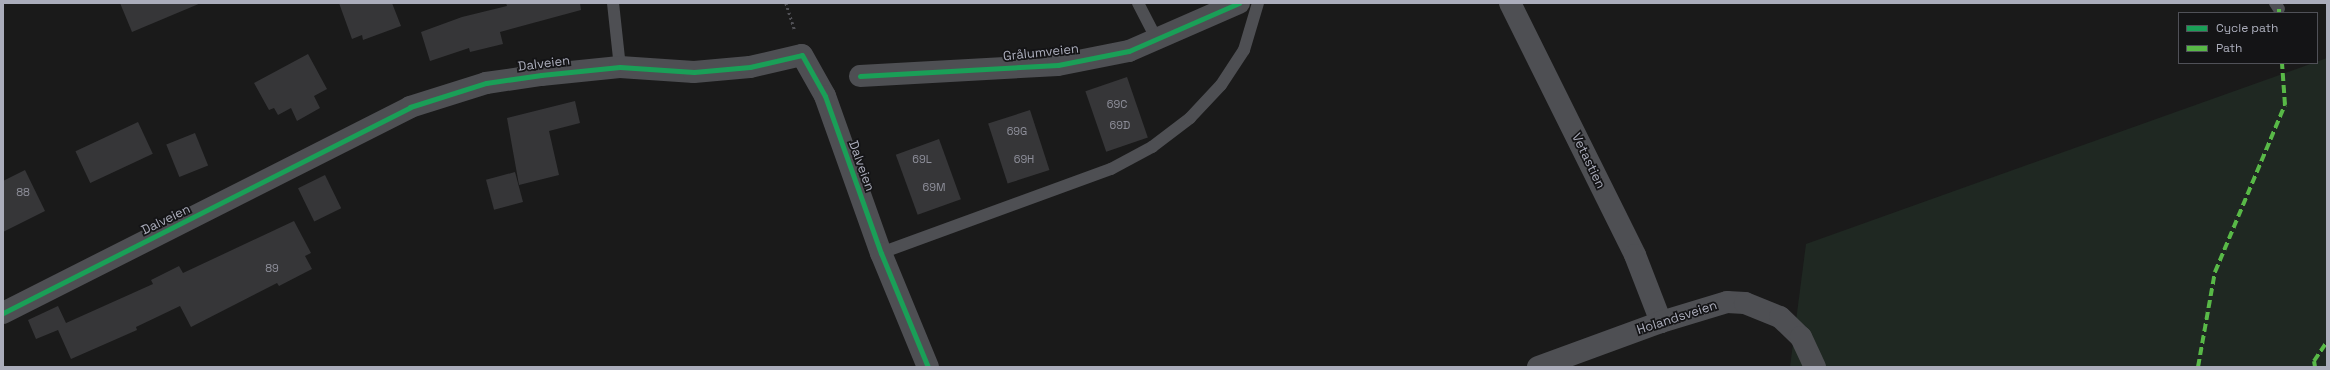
<!DOCTYPE html>
<meta charset="utf-8">
<style>
body{margin:0}
#map{position:relative;width:2330px;height:370px;overflow:hidden;background:#1a1a1a;font-family:"Space Grotesk",sans-serif}
div>[style]{position:absolute}
[style*='--x']{left:calc(var(--x)*1px);top:calc(var(--y)*1px);width:calc(var(--w)*1px);rotate:calc(var(--a)*1deg)}
.green>*{inset:0;background:#1f2822}
.building>*{inset:0;background:#363638;transform-origin:0 0}
.path>*{height:2.5px;margin-top:-1.25px;transform-origin:0;background:repeating-linear-gradient(90deg,#505055 0 2px,transparent 0 5px)}
.lane>*{height:12px;margin:-6px;padding:0 6px;transform-origin:6px;border-radius:6px;background:#4e4f53}
.street>*{height:22px;margin:-11px;padding:0 11px;transform-origin:11px;border-radius:11px;background:#4e4f53}
.quiet>*{height:4px;margin-top:-2px;transform-origin:0;background:repeating-linear-gradient(90deg,#58b947 0 8px,transparent 0 12px)}
.cycleway>*{height:5px;margin:-2.5px;padding:0 2.5px;transform-origin:2.5px;border-radius:2.5px;background:#1a9f57}
span{translate:-50% -50%;white-space:nowrap;text-align:center;line-height:1.15;-webkit-text-stroke:3.5px #141416;paint-order:stroke}
.number-label{font-size:11px;color:#8e8f9a}
.number-label span{-webkit-text-stroke-width:0}
.street-label{font-size:13px;color:#abadbb}
.frame{position:absolute;inset:0;border:4px solid #abadbb;pointer-events:none}
.legend{position:absolute;left:2178px;top:12px;width:140px;height:52px;box-sizing:border-box;background:#141416;border:1px solid #505158;margin:0;padding:5px 7px;list-style:none;font-size:12px;color:#abadbb}
.legend li{display:flex;align-items:center;gap:8px;height:20px}
.legend b{width:20px;border:1px solid #505158}
</style>
<div id="map">
<div class="green">
<div style="clip-path:polygon(2327px 58px,2327px 367px,1790px 367px,1806px 244px)"></div>
</div>
<div class="building">
<div style="clip-path:polygon(120px 3px,201px 3px,132px 32px)"></div>
<div style="clip-path:polygon(339px 3px,392px 3px,401px 26px,363px 40px,362px 35px,352px 39px)"></div>
<div style="clip-path:polygon(506px 3px,580px 3px,581px 10px,500px 32px,503px 44px,470px 52px,469px 48px,430px 61px,421px 32px,462px 17px,507px 6px)"></div>
<div style="clip-path:polygon(308px 54px,327px 89px,314px 96px,320px 108px,297px 121px,291px 108px,278px 115px,274px 108px,269px 110px,254px 83px)"></div>
<div style="left:1127px;top:77px;width:64px;height:44px;rotate:71deg"></div>
<div style="clip-path:polygon(575px 101px,580px 123px,549px 131px,559px 175px,519px 185px,507px 118px)"></div>
<div style="left:1030px;top:110px;width:63px;height:44px;rotate:72deg"></div>
<div style="left:138px;top:122px;width:35px;height:69px;rotate:65deg"></div>
<div style="left:195px;top:133px;width:35px;height:31px;rotate:68deg"></div>
<div style="left:939px;top:139px;width:64px;height:46px;rotate:70deg"></div>
<div style="clip-path:polygon(25px 170px,45px 211px,3px 232px,3px 181px)"></div>
<div style="left:515px;top:172px;width:31px;height:30px;rotate:75deg"></div>
<div style="left:325px;top:175px;width:37px;height:30px;rotate:64deg"></div>
<div style="clip-path:polygon(294px 221px,311px 253px,305px 256px,312px 269px,279px 286px,277px 283px,191px 327px,180px 306px,136px 327px,137px 330px,71px 359px,58px 330px,36px 339px,28px 320px,58px 306px,66px 323px,153px 284px,151px 280px,179px 266px,183px 273px)"></div>
</div>
<div class="path">
<div style="--x:786;--y:3;--w:29;--a:72"></div>
</div>
<div class="lane">
<div style="--x:613;--y:3;--w:64;--a:83.8"></div>
<div style="--x:1138;--y:3;--w:42;--a:62.8"></div>
<div style="--x:2275;--y:3;--w:7;--a:56"></div>
<div style="--x:881;--y:253;--w:245;--a:-20.1"></div>
<div style="--x:1111;--y:169;--w:47;--a:-28.2"></div>
<div style="--x:1152;--y:147;--w:48;--a:-37.3"></div>
<div style="--x:1190;--y:118;--w:45;--a:-46.8"></div>
<div style="--x:1221;--y:85;--w:42;--a:-56.7"></div>
<div style="--x:1244;--y:50;--w:49;--a:-73.4"></div>
</div>
<div class="street">
<div style="--x:1510;--y:3;--w:281;--a:63.6"></div>
<div style="--x:1635;--y:255;--w:72;--a:68.8"></div>
<div style="--x:860;--y:76;--w:198;--a:-3.2"></div>
<div style="--x:1058;--y:65;--w:72;--a:-11.2"></div>
<div style="--x:1129;--y:51;--w:120;--a:-23.6"></div>
<div style="--x:3;--y:313;--w:456;--a:-26.8"></div>
<div style="--x:410;--y:107;--w:80;--a:-17.5"></div>
<div style="--x:486;--y:83;--w:56;--a:-8.3"></div>
<div style="--x:541;--y:75;--w:79;--a:-5.8"></div>
<div style="--x:620;--y:67;--w:74;--a:3.9"></div>
<div style="--x:694;--y:72;--w:56;--a:-5.1"></div>
<div style="--x:750;--y:67;--w:53;--a:-13"></div>
<div style="--x:802;--y:55;--w:47;--a:60.7"></div>
<div style="--x:825;--y:96;--w:167;--a:70.4"></div>
<div style="--x:881;--y:253;--w:123;--a:67.6"></div>
<div style="--x:1538;--y:367;--w:131;--a:-20.1"></div>
<div style="--x:1661;--y:322;--w:69;--a:-16.9"></div>
<div style="--x:1727;--y:302;--w:18;--a:3"></div>
<div style="--x:1745;--y:303;--w:38;--a:22"></div>
<div style="--x:1780;--y:317;--w:29;--a:44"></div>
<div style="--x:1801;--y:337;--w:33;--a:65"></div>
</div>
<div class="quiet">
<div style="--x:2279;--y:9;--w:4;--a:90"></div>
<div style="--x:2198;--y:367;--w:97;--a:-79.9"></div>
<div style="--x:2215;--y:272;--w:181;--a:-67.3"></div>
<div style="--x:2285;--y:105;--w:42;--a:-94.1"></div>
<div style="--x:2315;--y:367;--w:6;--a:-99"></div>
<div style="--x:2314;--y:361;--w:23;--a:-56"></div>
</div>
<div class="cycleway">
<div style="--x:860;--y:76;--w:198;--a:-3.2"></div>
<div style="--x:1058;--y:65;--w:72;--a:-11.2"></div>
<div style="--x:1129;--y:51;--w:120;--a:-23.6"></div>
<div style="--x:3;--y:313;--w:456;--a:-26.8"></div>
<div style="--x:410;--y:107;--w:80;--a:-17.5"></div>
<div style="--x:486;--y:83;--w:56;--a:-8.3"></div>
<div style="--x:541;--y:75;--w:79;--a:-5.8"></div>
<div style="--x:620;--y:67;--w:74;--a:3.9"></div>
<div style="--x:694;--y:72;--w:56;--a:-5.1"></div>
<div style="--x:750;--y:67;--w:53;--a:-13"></div>
<div style="--x:802;--y:55;--w:47;--a:60.7"></div>
<div style="--x:825;--y:96;--w:167;--a:70.4"></div>
<div style="--x:881;--y:253;--w:123;--a:67.6"></div>
</div>
<div class="number-label">
<span style="left:1117px;top:104px">69C</span>
<span style="left:1120px;top:125px">69D</span>
<span style="left:1017px;top:131px">69G</span>
<span style="left:922px;top:159px">69L</span>
<span style="left:1024px;top:159px">69H</span>
<span style="left:934px;top:187px">69M</span>
<span style="left:23px;top:192px">88</span>
<span style="left:272px;top:268px">89</span>
</div>
<div class="street-label">
<span style="left:1041px;top:53px;rotate:-6deg">Grålumveien</span>
<span style="left:544px;top:64px;rotate:-7deg">Dalveien</span>
<span style="left:1588px;top:161px;rotate:64deg">Vetastien</span>
<span style="left:861px;top:166px;rotate:70deg">Dalveien</span>
<span style="left:166px;top:220px;rotate:-26deg">Dalveien</span>
<span style="left:1677px;top:318px;rotate:-18deg">Holandsveien</span>
</div>
<div class="frame"></div>
<ul class="legend">
<li><b style="height:5px;background:#1a9f57"></b>Cycle path</li>
<li><b style="height:5px;background:#58b947"></b>Path</li>
</ul>
</div>
